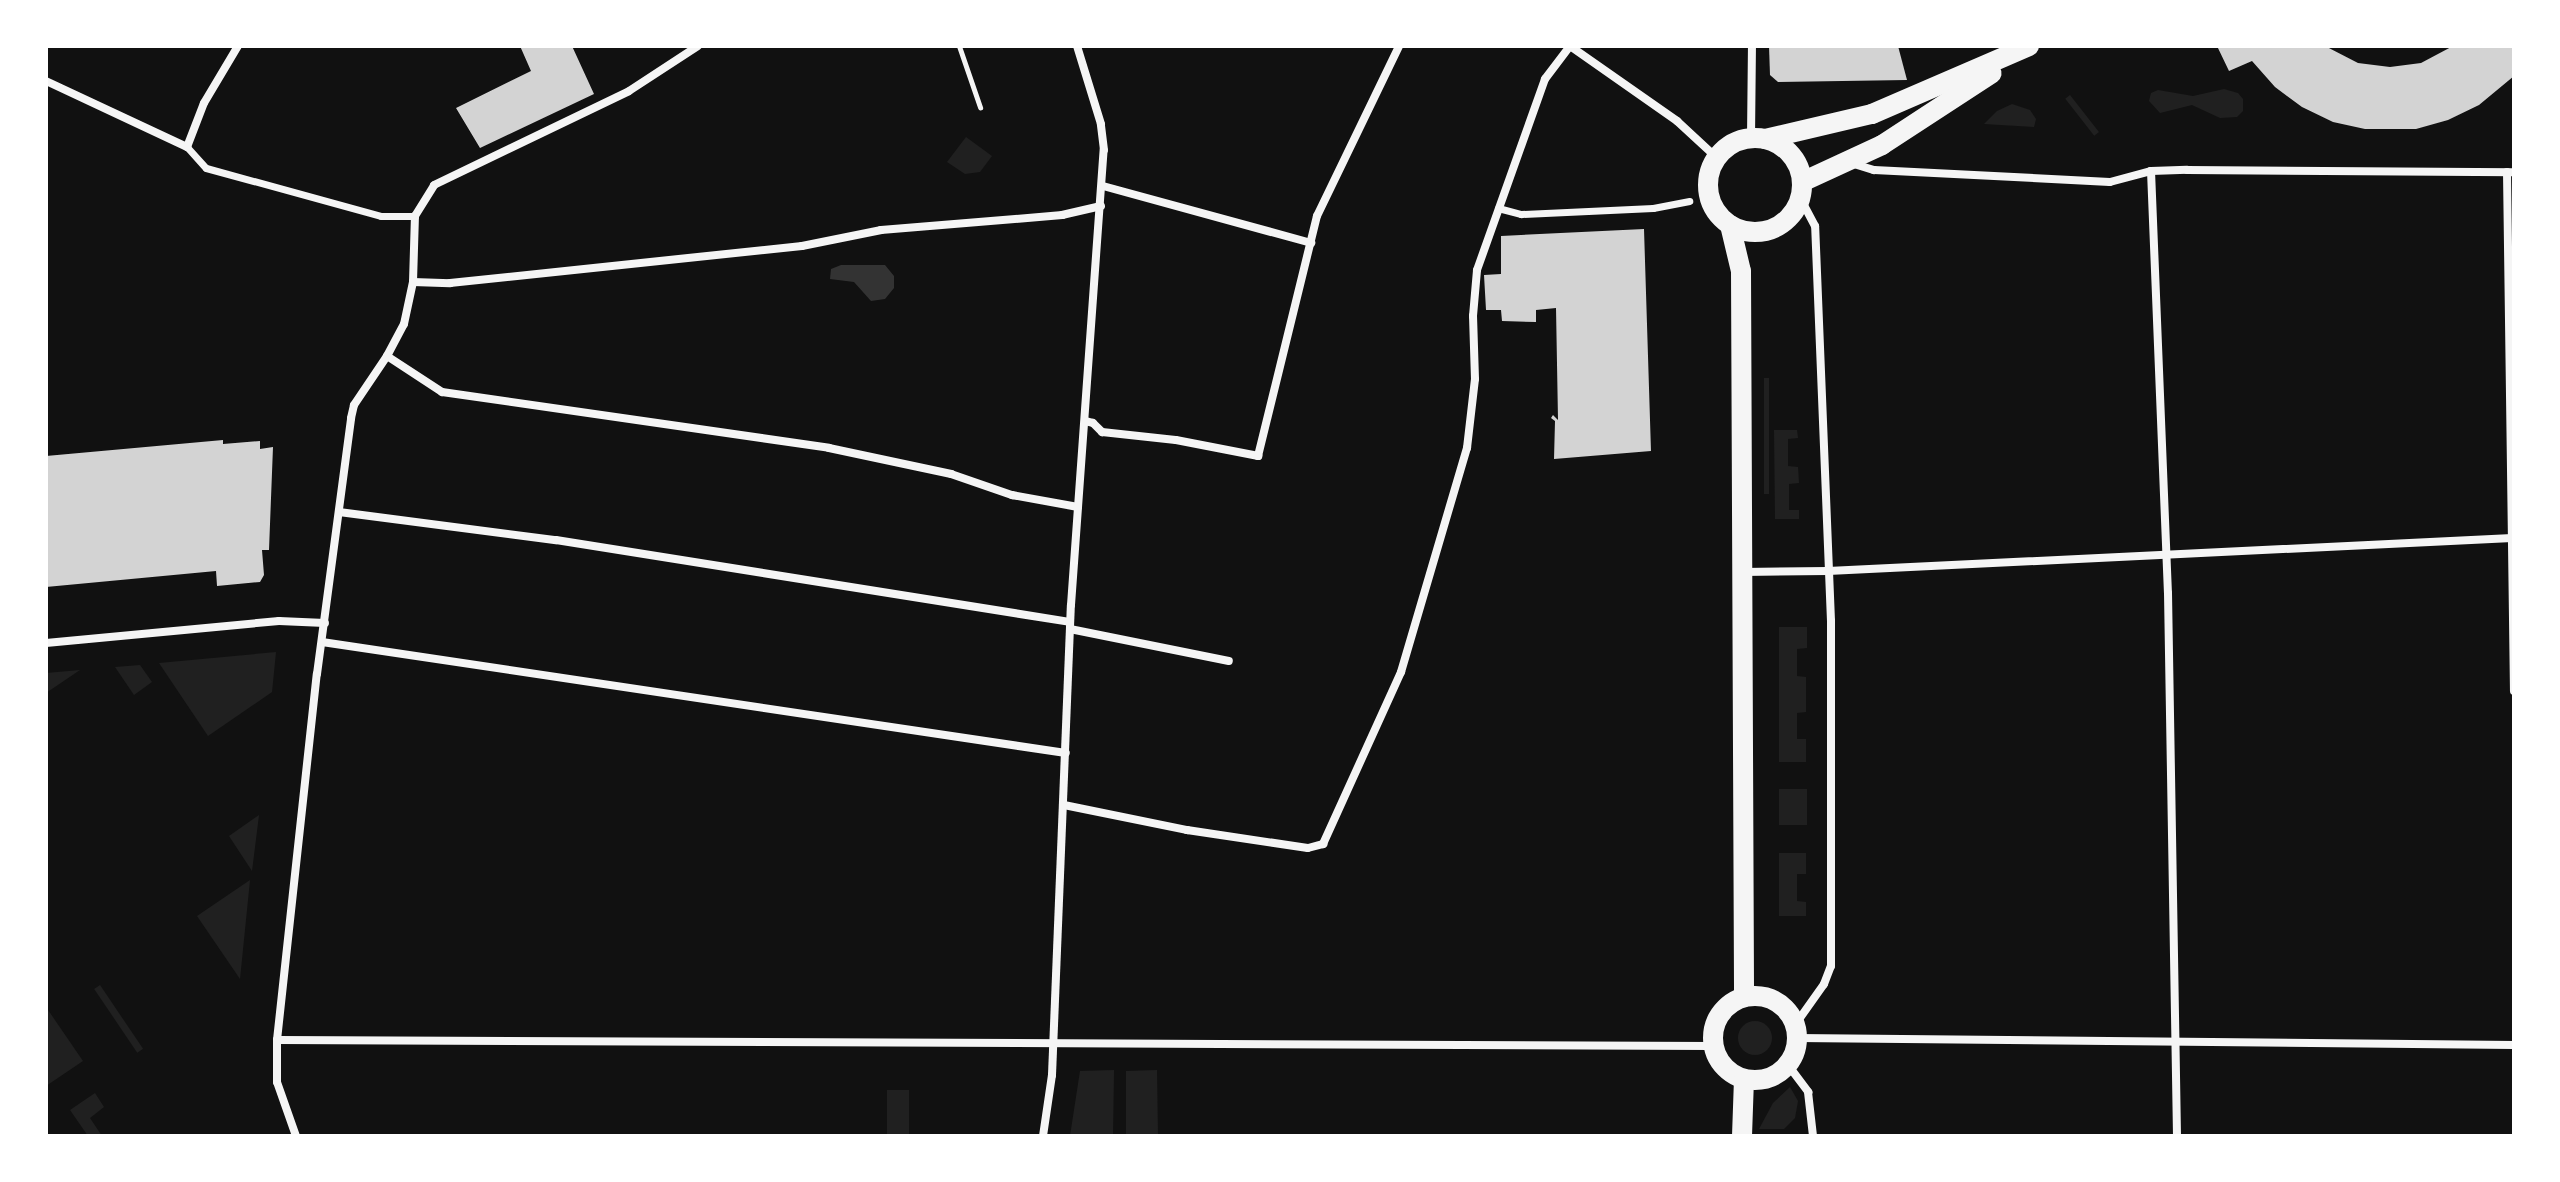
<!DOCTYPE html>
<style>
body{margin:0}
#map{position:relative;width:2560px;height:1182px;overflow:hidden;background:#111;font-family:"Noto Sans",sans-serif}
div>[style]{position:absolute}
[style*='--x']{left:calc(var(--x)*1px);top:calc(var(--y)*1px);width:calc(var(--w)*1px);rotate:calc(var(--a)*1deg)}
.green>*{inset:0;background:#202020;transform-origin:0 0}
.round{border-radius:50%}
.water>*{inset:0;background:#333}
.building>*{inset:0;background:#d3d3d3}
.path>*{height:5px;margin:-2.5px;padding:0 2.5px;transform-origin:2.5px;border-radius:2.5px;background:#f5f5f5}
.pedestrian>*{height:7px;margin:-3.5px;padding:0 3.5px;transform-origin:3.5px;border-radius:3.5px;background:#f5f5f5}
.minor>*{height:8px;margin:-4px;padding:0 4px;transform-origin:4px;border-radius:4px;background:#f5f5f5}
.primary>*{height:20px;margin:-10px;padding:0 10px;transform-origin:10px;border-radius:10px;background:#f5f5f5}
.primary>.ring{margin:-10px;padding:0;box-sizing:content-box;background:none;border:20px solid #f5f5f5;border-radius:50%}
span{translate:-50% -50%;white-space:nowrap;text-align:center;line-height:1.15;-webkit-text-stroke:6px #fff;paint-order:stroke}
.frame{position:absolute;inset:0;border:48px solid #fff;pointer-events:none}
</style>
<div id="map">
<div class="green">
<div style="clip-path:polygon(2224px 89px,2238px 93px,2243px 99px,2243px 111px,2237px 117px,2220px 118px,2192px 105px,2160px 113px,2149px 101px,2151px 93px,2158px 90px,2193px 96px)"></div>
<div style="left:2070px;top:95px;width:47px;height:6px;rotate:52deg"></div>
<div style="clip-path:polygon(2012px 104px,2030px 110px,2036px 119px,2034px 127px,1984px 124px,1997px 111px)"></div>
<div style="clip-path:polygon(966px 137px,992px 156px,980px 172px,965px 174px,947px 162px)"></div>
<div style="left:1764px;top:378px;width:5px;height:116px"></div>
<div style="clip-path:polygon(1774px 430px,1797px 430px,1798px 438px,1788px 439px,1788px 466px,1798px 467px,1799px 483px,1789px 484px,1789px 510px,1799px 510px,1799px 519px,1775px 519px)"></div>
<div style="clip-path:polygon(1779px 627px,1807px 627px,1807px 648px,1797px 649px,1797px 676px,1806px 677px,1806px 712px,1797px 713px,1797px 739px,1806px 739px,1806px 762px,1779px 762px)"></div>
<div style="clip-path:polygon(276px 652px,272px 692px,208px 736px,159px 663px)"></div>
<div style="clip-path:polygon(140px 665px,152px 682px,134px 695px,115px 667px)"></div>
<div style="clip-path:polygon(80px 670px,46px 693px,46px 673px)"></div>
<div style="left:1779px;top:789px;width:28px;height:36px"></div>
<div style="clip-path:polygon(259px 815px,252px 871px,229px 836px)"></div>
<div style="clip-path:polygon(1779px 853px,1806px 853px,1806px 874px,1797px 874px,1797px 901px,1806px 902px,1806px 916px,1779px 916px)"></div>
<div style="clip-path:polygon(250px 880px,240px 979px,197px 916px)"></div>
<div style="left:100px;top:985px;width:77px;height:7px;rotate:56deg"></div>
<div style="clip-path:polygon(46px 1007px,83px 1061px,46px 1086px)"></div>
<div class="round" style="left:1738px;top:1021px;width:34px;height:34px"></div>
<div style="clip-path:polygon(1114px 1070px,1113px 1136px,1070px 1136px,1080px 1071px)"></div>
<div style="clip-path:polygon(1157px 1070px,1158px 1135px,1372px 1136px,1126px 1136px,1126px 1071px)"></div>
<div style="clip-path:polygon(1790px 1087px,1798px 1101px,1795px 1118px,1784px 1129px,1759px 1129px,1773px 1103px)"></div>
<div style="left:887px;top:1090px;width:22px;height:46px"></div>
<div style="clip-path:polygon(95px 1093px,104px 1107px,90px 1118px,102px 1136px,88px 1136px,70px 1110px)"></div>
</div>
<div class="water">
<div style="clip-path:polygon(841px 265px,885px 265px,894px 276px,894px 288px,885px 299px,871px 301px,854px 282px,830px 279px,831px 269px)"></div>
</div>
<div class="building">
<div style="clip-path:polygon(520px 46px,572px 46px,594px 94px,480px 148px,456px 108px,531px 71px)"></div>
<div style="clip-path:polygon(1769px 46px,1898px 46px,1907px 80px,1778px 82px,1770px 75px)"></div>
<div style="clip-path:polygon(2217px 46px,2325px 46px,2358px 63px,2390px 67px,2421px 63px,2453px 46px,2514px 46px,2514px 76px,2479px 105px,2448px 120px,2416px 129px,2365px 129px,2333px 122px,2302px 107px,2275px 87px,2252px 61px,2229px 71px)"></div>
<div style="clip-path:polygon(1644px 229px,1651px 451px,1554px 459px,1555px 421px,1551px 418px,1553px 415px,1558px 420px,1556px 308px,1536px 310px,1536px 322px,1502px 321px,1501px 310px,1486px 310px,1484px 275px,1501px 274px,1501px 236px)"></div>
<div style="clip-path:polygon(223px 440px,223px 444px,260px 441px,260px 449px,273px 447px,269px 550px,262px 550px,264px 575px,260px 582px,217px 586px,216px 571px,46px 587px,46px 456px)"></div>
</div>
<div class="path">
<div style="--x:959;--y:46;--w:65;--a:71"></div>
</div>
<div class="pedestrian">
<div style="--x:187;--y:147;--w:28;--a:48"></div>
<div style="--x:206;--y:168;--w:181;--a:15.3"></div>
<div style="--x:381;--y:216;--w:34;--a:0"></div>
<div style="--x:1498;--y:208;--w:24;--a:15"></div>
<div style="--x:1521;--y:214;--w:132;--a:-2.6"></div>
<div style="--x:1653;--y:208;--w:37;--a:-11"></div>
</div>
<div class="minor">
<div style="--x:46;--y:81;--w:156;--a:25.1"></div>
<div style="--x:187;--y:147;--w:47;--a:-68.9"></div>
<div style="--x:204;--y:103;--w:66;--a:-59.2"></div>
<div style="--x:1751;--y:138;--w:92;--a:-89.4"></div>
<div style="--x:1854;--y:164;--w:21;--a:17"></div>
<div style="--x:1874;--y:170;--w:236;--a:2.9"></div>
<div style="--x:2110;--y:182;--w:42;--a:-15"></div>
<div style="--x:2151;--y:171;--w:36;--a:-2"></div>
<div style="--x:2187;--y:170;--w:327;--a:0.4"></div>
<div style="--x:2151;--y:171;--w:422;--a:87.7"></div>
<div style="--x:2168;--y:593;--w:543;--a:89.05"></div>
<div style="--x:2507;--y:172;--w:519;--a:89.23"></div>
<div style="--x:1103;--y:186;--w:216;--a:15.3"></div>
<div style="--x:413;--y:282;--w:37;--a:2"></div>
<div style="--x:450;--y:283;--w:354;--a:-6"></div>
<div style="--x:802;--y:246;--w:81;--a:-11.4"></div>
<div style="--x:881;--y:230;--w:182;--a:-4.7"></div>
<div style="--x:1062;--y:215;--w:40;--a:-13"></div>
<div style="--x:387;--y:356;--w:66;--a:33.2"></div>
<div style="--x:442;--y:392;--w:391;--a:8.2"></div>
<div style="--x:829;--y:448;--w:125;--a:12"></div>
<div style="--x:951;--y:474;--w:65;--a:19"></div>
<div style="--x:1012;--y:495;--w:67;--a:10.3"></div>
<div style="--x:1085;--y:421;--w:8;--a:14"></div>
<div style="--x:1093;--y:423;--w:13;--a:45"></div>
<div style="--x:1102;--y:432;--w:74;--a:6.2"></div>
<div style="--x:1176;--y:440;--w:84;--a:11"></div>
<div style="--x:1258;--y:456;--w:247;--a:-76.2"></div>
<div style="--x:1317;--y:216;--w:189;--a:-64.2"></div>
<div style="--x:339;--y:512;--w:219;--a:7.4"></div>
<div style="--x:556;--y:540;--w:520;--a:9.06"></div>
<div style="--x:1742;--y:572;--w:86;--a:-0.7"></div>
<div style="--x:1828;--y:571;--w:685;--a:-2.76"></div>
<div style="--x:1070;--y:629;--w:162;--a:11.4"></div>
<div style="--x:322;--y:642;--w:752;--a:8.49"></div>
<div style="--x:46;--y:643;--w:234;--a:-5.4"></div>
<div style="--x:279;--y:621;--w:46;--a:2.5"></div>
<div style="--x:1064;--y:805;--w:126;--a:11.5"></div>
<div style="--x:1187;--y:830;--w:122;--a:8.5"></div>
<div style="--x:1308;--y:848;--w:16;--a:-15"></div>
<div style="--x:1323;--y:844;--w:189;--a:-65.6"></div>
<div style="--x:1401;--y:672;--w:234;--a:-73.6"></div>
<div style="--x:1467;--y:448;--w:69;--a:-83.4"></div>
<div style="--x:1475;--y:379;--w:63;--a:-91.8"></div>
<div style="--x:1473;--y:316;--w:46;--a:-85"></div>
<div style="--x:1477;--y:270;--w:203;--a:-70.4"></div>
<div style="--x:1545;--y:79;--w:41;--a:-52.9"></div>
<div style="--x:1570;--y:46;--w:131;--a:35"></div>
<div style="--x:1677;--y:121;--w:54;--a:42.8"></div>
<div style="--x:1795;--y:1025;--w:50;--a:-54.7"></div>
<div style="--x:1824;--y:984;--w:19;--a:-69"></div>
<div style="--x:1831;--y:966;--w:345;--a:-90"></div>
<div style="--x:1831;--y:621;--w:395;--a:-92.3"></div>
<div style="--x:1815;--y:226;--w:32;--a:-118"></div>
<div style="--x:1797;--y:1038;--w:717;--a:0.56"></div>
<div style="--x:277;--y:1040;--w:1435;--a:0.24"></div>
<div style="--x:1788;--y:1065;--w:34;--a:53"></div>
<div style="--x:1808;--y:1092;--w:44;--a:83.5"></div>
<div style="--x:296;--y:1136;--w:57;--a:-109.4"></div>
<div style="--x:277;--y:1082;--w:42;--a:-90"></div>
<div style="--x:277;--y:1040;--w:368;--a:-83.8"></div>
<div style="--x:317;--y:674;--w:258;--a:-82.4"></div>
<div style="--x:351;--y:418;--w:13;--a:-77"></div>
<div style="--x:354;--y:405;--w:59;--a:-56"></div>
<div style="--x:387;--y:356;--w:36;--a:-62"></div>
<div style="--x:404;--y:324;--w:43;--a:-77.9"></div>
<div style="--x:413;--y:282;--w:66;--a:-88.3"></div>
<div style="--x:415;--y:216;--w:36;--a:-58"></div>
<div style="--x:434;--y:185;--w:216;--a:-25.7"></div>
<div style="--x:629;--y:91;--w:82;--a:-33.1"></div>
<div style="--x:1043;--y:1136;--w:62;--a:-81.6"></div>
<div style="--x:1052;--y:1075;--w:470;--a:-87.7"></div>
<div style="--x:1071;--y:605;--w:456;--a:-85.9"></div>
<div style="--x:1104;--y:150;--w:26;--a:-97"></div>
<div style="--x:1101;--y:124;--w:82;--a:-107.1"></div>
</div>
<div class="primary">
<div class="ring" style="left:1708px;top:138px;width:74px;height:74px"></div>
<div style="--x:1765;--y:139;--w:110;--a:-13.2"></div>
<div style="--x:1872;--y:114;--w:171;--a:-23.4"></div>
<div style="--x:1802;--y:182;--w:88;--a:-24.8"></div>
<div style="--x:1882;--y:145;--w:131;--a:-33.2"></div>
<div style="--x:1730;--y:225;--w:47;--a:76.6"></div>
<div style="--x:1741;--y:271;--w:726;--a:89.76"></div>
<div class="ring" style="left:1713px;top:996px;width:64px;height:64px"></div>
<div style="--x:1742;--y:1136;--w:56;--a:-88"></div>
</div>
<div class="frame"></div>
</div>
